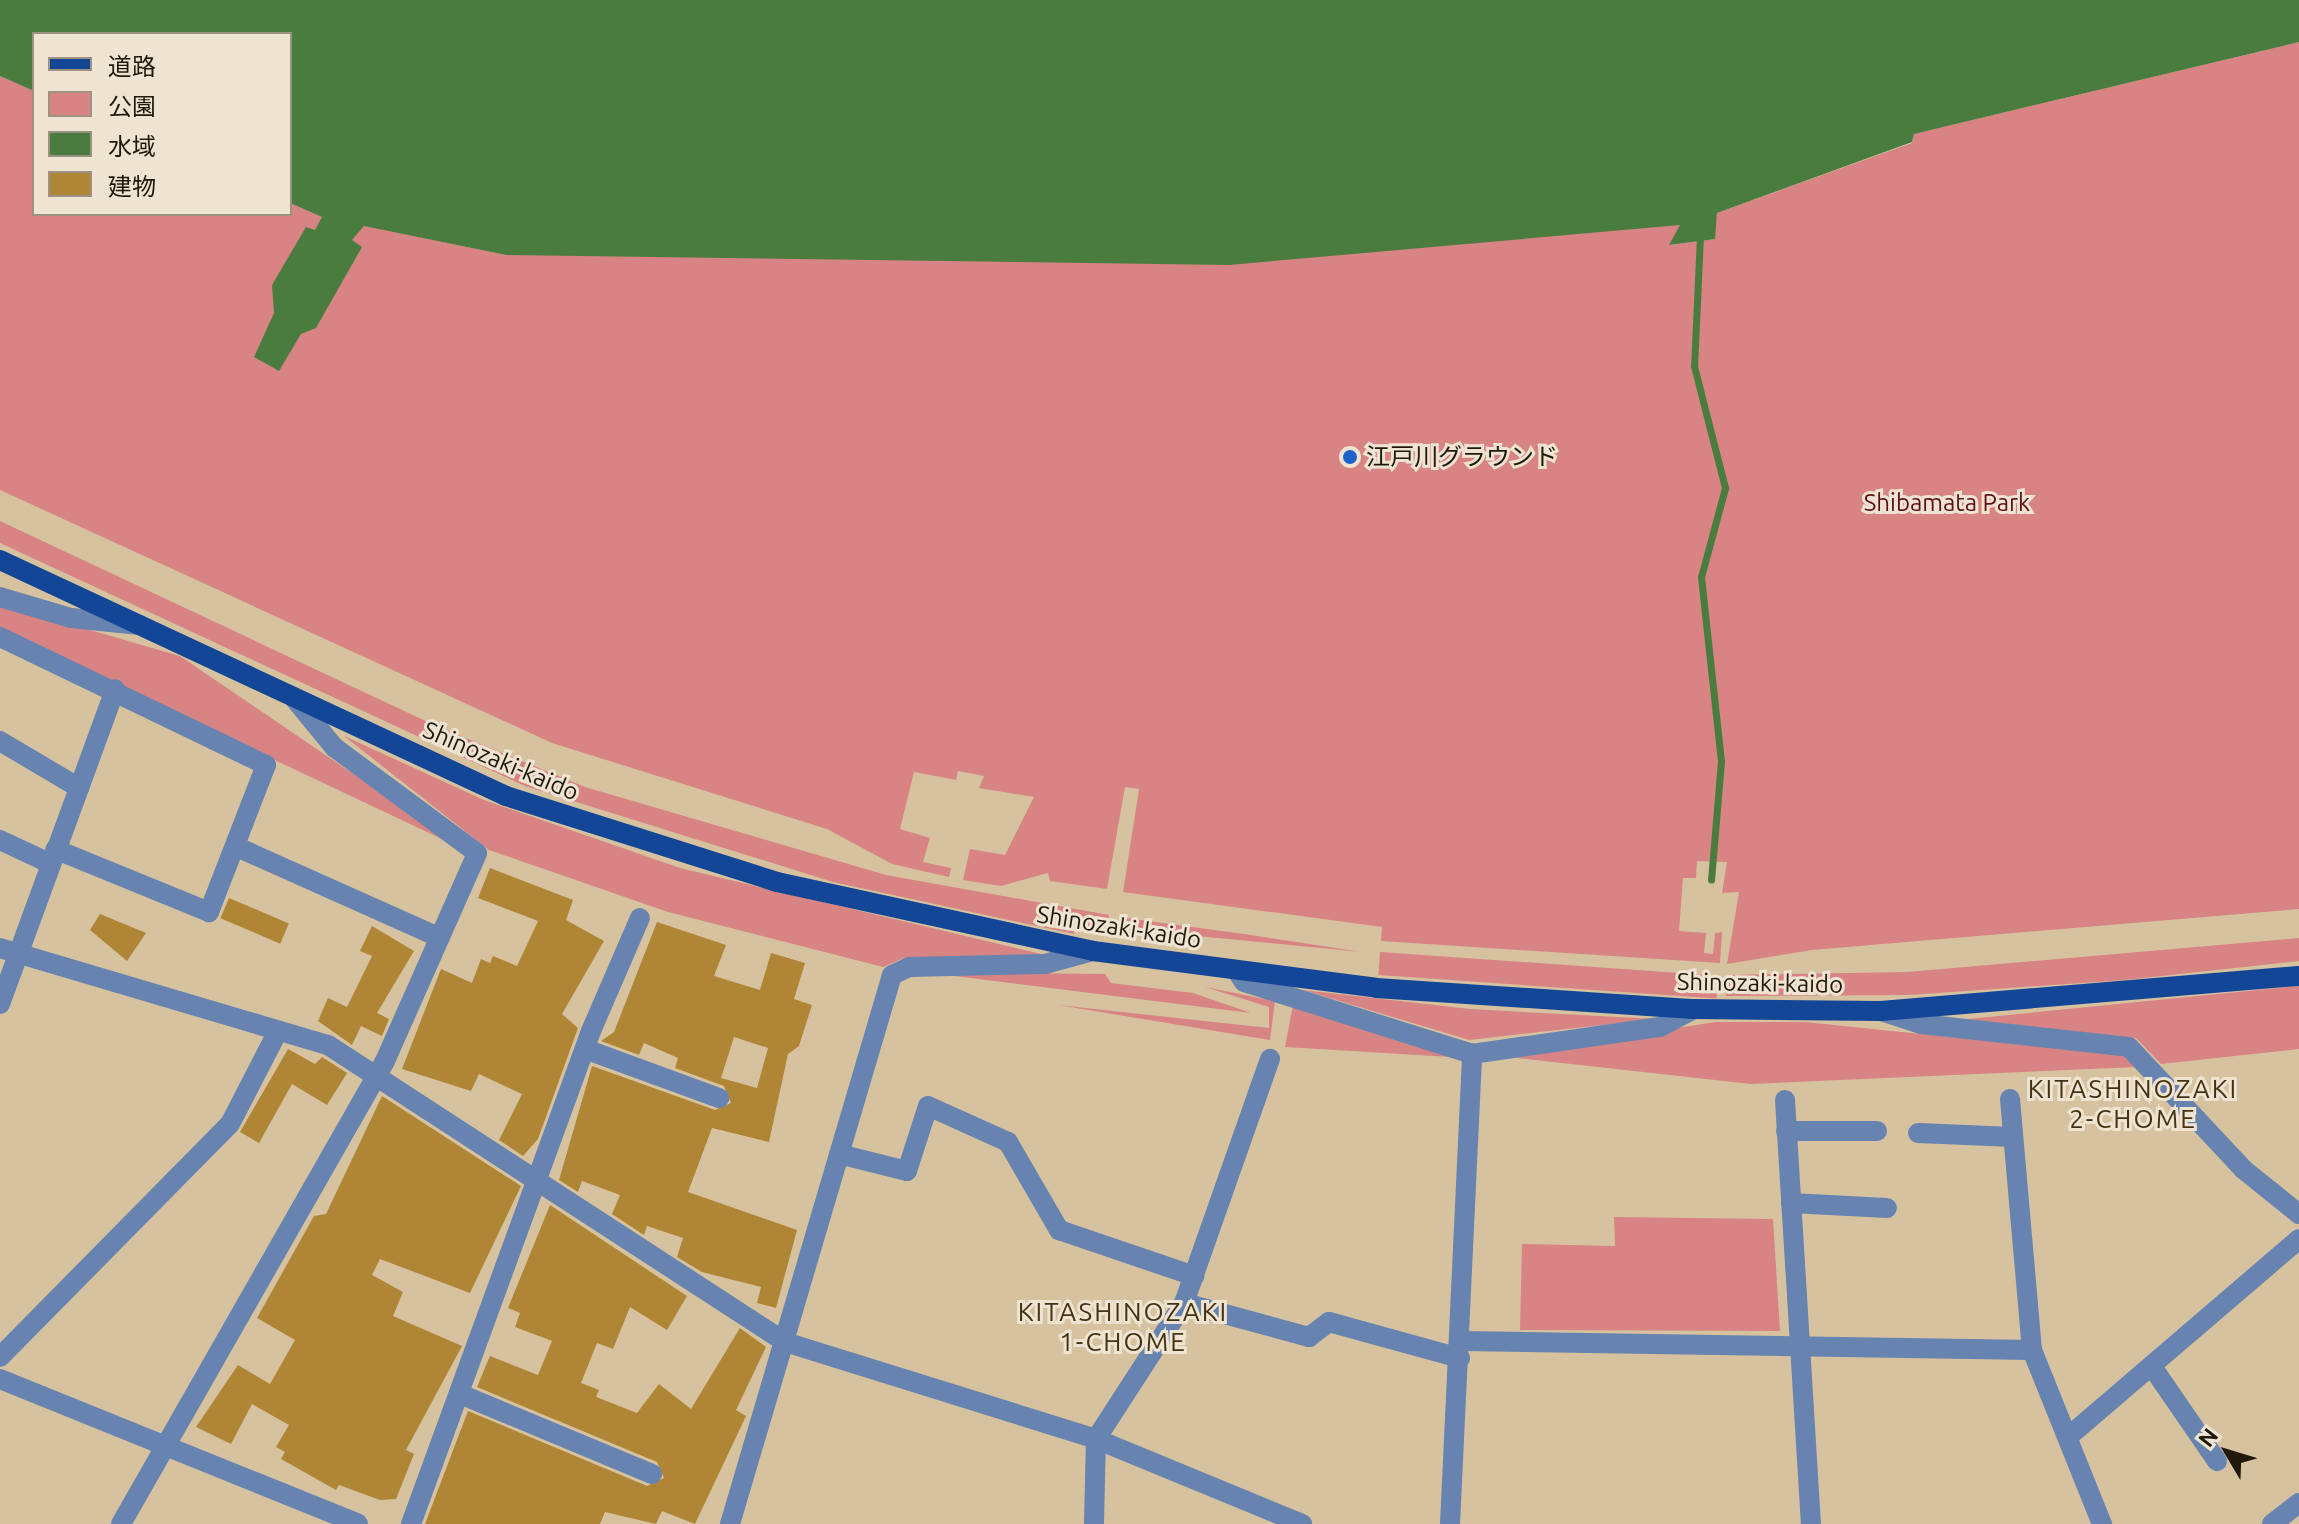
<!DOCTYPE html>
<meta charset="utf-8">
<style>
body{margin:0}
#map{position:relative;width:2299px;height:1524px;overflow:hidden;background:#d7c29f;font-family:Ubuntu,"Noto Sans JP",sans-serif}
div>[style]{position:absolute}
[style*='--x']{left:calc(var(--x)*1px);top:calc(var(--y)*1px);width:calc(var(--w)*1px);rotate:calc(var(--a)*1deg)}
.green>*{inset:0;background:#d88484;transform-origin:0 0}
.water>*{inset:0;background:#497c3e}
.stream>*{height:7px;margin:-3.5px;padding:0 3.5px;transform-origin:3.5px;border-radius:3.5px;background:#497c3e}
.building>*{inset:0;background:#af8536;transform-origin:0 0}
.minor>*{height:20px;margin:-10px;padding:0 10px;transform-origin:10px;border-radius:10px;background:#6783b0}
.major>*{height:20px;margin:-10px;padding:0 10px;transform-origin:10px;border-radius:10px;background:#144697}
.dots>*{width:22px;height:22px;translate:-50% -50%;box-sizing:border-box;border:4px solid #efe4d2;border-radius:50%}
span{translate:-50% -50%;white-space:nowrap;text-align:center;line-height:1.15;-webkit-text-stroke:6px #efe4d2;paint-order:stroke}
.poi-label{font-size:24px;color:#20180b}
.left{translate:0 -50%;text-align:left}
.park-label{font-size:24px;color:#5e0f19}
.street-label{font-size:24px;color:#20180b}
.neighbourhood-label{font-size:26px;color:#443313;letter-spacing:2px}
.legend{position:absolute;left:32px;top:32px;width:260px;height:184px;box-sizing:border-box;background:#efe4d2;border:2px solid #9c9282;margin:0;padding:10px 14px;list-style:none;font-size:24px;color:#20180b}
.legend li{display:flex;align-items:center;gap:16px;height:40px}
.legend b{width:40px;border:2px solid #9c9282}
.north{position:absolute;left:2187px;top:1412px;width:80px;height:80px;-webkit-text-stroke:6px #efe4d2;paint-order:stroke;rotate:308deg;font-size:22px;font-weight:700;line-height:32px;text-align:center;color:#20180b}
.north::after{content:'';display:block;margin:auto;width:28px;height:36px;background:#20180b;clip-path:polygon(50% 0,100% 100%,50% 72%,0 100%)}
</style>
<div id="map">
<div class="green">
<div style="clip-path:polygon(2299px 42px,2299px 909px,1812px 950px,1727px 964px,1739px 892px,1722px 893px,1727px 862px,1697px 861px,1696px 878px,1683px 878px,1679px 931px,1706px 933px,1704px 953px,1713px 954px,1715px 933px,1722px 932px,1720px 963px,1381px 941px,1382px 927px,1123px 892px,1139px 789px,1125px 787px,1107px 889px,1050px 881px,1048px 873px,1001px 886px,963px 880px,970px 849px,1005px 855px,1034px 797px,979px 788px,984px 776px,958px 771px,956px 780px,914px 772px,900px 829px,930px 838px,923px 862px,951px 868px,949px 877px,892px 864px,827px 829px,552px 743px,0 490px,0 76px,34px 91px,34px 214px,290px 214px,290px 203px,322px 217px,506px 255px,1681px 225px,1670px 245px,1714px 239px,1717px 213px,1912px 143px,1914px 134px)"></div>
<div style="clip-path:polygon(0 521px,434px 725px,585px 787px,886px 875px,1109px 915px,1106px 934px,1076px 927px,1074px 934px,833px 882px,525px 786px,0 543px)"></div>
<div style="clip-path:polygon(0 604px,180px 656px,465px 850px,0 630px)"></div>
<div style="clip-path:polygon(344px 736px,484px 800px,680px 868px,1054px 957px,904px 958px,883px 967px,668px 912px,489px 850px)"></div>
<div style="clip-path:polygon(1126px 918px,1244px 934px,1362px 952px,1124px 929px)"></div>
<div style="clip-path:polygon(2299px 938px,2299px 961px,2125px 980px,1910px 995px,1726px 996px,1727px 975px,1907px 972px)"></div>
<div style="left:1380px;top:952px;width:339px;height:23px;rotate:4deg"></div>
<div style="clip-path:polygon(923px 972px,1105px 974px,1111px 983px,1193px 993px,1251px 1013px)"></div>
<div style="clip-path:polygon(2299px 986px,2299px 1049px,2161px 1064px,2136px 1038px,1958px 1020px)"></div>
<div style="clip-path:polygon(1205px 987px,1275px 1001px,1270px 1040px,1058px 1005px,1269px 1028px,1269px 1007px)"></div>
<div style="clip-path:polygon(1303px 990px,1470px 1009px,1656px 1019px,1469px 1040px)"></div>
<div style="clip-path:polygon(1293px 1005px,1451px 1057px,1285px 1047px)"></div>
<div style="clip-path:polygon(1715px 1022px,1805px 1022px,2124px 1055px,2137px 1067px,1751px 1084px,1500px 1056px)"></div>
<div style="clip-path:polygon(1614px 1217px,1773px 1219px,1780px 1331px,1520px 1330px,1522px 1244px,1615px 1246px)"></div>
</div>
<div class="water">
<div style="clip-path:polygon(0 0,2299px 0,2299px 42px,1914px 134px,1912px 142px,1717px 213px,1715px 239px,1669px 245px,1680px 225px,1229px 265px,506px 255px,364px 226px,352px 240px,362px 247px,316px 328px,301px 334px,279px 371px,254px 357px,274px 313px,272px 285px,306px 227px,315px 230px,322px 217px,290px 203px,290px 34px,34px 34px,34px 91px,0 76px)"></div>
</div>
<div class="stream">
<div style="--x:1700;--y:236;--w:130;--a:92.6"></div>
<div style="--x:1694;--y:366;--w:126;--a:75.7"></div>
<div style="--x:1725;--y:488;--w:92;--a:105.1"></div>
<div style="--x:1701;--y:577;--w:185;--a:83.8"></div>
<div style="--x:1721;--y:761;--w:119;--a:94.8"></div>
</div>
<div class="building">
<div style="clip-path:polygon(490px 868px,573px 900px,566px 920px,604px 941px,562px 1014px,578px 1028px,538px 1139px,523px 1156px,499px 1140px,522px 1094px,479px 1074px,471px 1091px,402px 1069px,441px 969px,472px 983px,481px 959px,490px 963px,493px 956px,517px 966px,538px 921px,478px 898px)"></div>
<div style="left:229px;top:898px;width:65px;height:22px;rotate:23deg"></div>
<div style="clip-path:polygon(100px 914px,146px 933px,127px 961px,90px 930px)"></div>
<div style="clip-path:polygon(evenodd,657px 922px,726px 945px,714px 976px,760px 990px,771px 953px,805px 963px,794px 999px,812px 1005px,799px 1046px,788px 1054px,769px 1142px,712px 1128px,688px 1192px,797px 1230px,776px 1308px,757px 1303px,761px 1287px,702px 1272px,677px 1257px,683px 1238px,647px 1226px,644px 1235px,612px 1214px,620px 1195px,582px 1181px,578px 1192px,559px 1180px,592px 1066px,715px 1110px,731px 1103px,724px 1086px,675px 1068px,678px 1058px,644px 1043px,639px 1055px,601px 1041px,614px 1032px,657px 922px,734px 1037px,768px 1048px,757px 1088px,721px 1078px,734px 1037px)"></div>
<div style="clip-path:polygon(372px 926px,414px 951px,377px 1013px,389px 1019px,382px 1036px,361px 1026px,352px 1045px,318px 1021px,328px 998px,347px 1007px,372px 956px,360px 951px)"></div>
<div style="clip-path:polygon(288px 1049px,315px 1064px,322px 1057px,347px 1073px,327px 1105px,292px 1084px,259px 1143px,240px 1132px)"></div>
<div style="clip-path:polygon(382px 1096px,521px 1186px,470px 1293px,380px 1259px,372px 1275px,403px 1292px,393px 1316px,462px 1346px,406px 1450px,414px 1454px,396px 1499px,380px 1500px,339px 1485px,336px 1490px,281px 1459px,285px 1452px,276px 1447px,289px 1425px,252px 1404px,231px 1444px,196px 1427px,238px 1365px,270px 1384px,295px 1340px,257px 1318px,314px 1216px,326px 1214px)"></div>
<div style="clip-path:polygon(550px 1205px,687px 1296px,667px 1330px,630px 1307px,613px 1349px,597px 1343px,581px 1383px,599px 1390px,596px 1397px,637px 1413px,659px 1384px,691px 1409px,740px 1328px,766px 1347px,736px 1410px,746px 1416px,695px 1524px,662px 1511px,656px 1524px,605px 1512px,600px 1524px,425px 1524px,468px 1411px,647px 1486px,664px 1478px,657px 1462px,477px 1387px,490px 1356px,538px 1375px,552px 1341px,515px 1327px,520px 1313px,508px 1308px)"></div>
</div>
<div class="minor">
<div style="--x:0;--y:597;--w:74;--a:16.5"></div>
<div style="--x:71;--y:618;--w:69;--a:5.8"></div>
<div style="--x:0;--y:637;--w:295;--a:25.7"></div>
<div style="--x:266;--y:765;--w:158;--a:111.2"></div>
<div style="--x:209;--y:912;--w:166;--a:-157.8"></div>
<div style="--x:0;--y:741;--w:92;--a:30.7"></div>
<div style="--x:0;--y:840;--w:54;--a:25.1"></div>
<div style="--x:237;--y:847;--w:222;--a:24.1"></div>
<div style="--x:0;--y:948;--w:342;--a:16.5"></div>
<div style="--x:328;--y:1045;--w:545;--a:33.02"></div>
<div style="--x:785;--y:1342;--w:326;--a:17.3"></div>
<div style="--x:1096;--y:1439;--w:223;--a:22.4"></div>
<div style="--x:1236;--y:970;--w:14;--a:56"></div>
<div style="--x:1244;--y:982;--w:239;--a:17.5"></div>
<div style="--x:0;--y:1004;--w:335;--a:-69.9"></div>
<div style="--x:1881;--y:1011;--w:42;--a:18"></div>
<div style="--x:1921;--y:1024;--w:209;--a:6.3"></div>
<div style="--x:2129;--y:1047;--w:167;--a:46.9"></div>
<div style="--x:2243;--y:1169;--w:72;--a:38.8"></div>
<div style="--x:585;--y:1049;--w:143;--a:20.1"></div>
<div style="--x:2010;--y:1099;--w:252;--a:85"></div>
<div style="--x:2032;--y:1350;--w:188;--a:68.1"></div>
<div style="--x:1785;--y:1100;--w:425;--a:86.5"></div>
<div style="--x:1786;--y:1131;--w:91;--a:0"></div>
<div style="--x:1918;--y:1133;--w:95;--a:2.4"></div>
<div style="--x:839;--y:1154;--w:70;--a:14"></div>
<div style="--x:907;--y:1171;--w:68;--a:-72.1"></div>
<div style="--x:928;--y:1106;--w:88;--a:24.2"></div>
<div style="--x:1008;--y:1142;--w:102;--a:59.9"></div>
<div style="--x:1059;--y:1230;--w:143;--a:18.8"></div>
<div style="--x:1791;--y:1203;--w:96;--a:3"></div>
<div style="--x:1184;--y:1303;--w:130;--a:15.2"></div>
<div style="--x:1309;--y:1337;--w:25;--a:-37"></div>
<div style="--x:1329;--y:1322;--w:136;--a:15.4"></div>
<div style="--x:1462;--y:1341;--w:570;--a:0.9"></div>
<div style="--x:0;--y:1357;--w:327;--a:-45.4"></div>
<div style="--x:230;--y:1124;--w:105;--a:-62.7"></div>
<div style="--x:2153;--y:1368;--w:113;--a:55.5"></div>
<div style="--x:0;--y:1379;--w:386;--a:22"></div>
<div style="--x:460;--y:1394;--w:208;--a:22.6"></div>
<div style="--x:2068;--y:1437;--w:304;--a:-40.6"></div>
<div style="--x:121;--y:1524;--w:533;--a:-60.31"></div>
<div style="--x:385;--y:1061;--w:227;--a:-66.1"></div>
<div style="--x:477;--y:853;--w:178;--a:-143.5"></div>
<div style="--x:334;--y:747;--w:65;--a:-129.4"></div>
<div style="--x:411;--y:1524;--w:525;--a:-69.94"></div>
<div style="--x:591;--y:1031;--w:123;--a:-66.6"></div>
<div style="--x:730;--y:1524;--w:572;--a:-73.56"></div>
<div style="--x:892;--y:975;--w:19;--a:-25"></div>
<div style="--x:909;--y:967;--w:136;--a:-1.3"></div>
<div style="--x:1045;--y:964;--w:50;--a:-15.2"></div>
<div style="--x:1094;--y:1524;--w:85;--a:-88.7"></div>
<div style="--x:1096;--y:1439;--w:162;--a:-57.1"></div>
<div style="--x:1184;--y:1303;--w:259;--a:-70.6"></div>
<div style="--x:1450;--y:1524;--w:471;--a:-87.3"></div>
<div style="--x:1472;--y:1054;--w:190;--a:-8.2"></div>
<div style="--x:1660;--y:1027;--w:38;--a:-28"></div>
<div style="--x:2272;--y:1524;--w:34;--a:-38"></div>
</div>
<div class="major">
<div style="--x:0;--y:560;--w:558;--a:25"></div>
<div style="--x:506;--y:796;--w:284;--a:17.6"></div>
<div style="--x:777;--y:882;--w:323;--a:12.3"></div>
<div style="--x:1093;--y:951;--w:285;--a:7.4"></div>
<div style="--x:1376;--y:988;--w:319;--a:3.8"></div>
<div style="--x:1694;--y:1009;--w:187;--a:0.6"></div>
<div style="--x:1881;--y:1011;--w:419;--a:-4.8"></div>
</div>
<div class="dots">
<div style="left:1350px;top:457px;background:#1d60cc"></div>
</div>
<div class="poi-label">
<span class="left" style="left:1366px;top:457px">江戸川グラウンド</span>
</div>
<div class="park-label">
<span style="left:1947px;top:503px">Shibamata Park</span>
</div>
<div class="street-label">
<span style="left:501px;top:761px;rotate:23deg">Shinozaki-kaido</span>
<span style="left:1119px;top:927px;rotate:9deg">Shinozaki-kaido</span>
<span style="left:1760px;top:983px;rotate:1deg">Shinozaki-kaido</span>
</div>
<div class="neighbourhood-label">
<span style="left:2133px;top:1104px">KITASHINOZAKI<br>2-CHOME</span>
<span style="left:1123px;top:1327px">KITASHINOZAKI<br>1-CHOME</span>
</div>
<ul class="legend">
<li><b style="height:10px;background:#144697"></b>道路</li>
<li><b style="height:22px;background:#d88484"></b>公園</li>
<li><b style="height:22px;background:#497c3e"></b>水域</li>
<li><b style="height:22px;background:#af8536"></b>建物</li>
</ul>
<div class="north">N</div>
</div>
